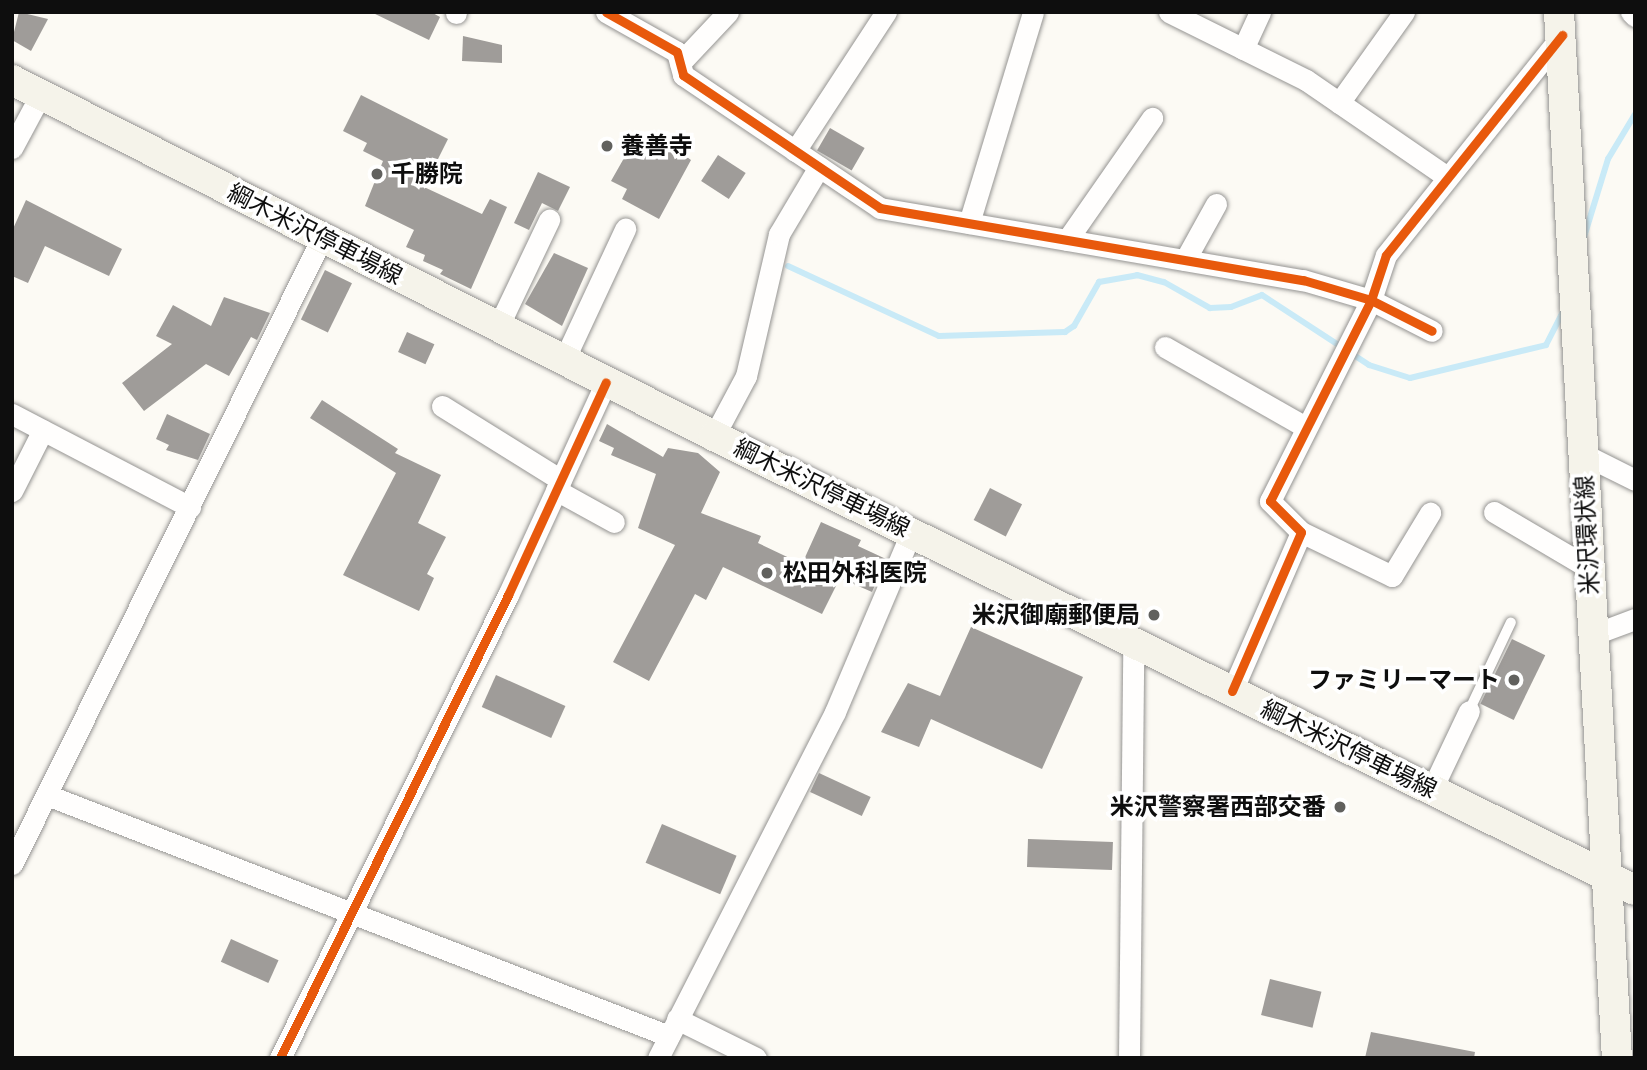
<!DOCTYPE html>
<meta charset="utf-8">
<style>
body{margin:0}
#map{position:relative;width:1647px;height:1070px;overflow:hidden;background:#fcfaf4;font-family:"Crimson Pro","Noto Sans JP",serif}
div>[style]{position:absolute}
[style*='--x']{left:calc(var(--x)*1px);top:calc(var(--y)*1px);width:calc(var(--w)*1px);rotate:calc(var(--a)*1deg)}
.stream>*{height:6px;margin:-3px;padding:0 3px;transform-origin:3px;border-radius:3px;background:#c9eaf7}
.building>*{inset:0;background:#9f9c99;transform-origin:0 0}
.roads{filter:drop-shadow(0 0 2px #959492) drop-shadow(0 0 2px #959492)}
.lane>*{height:10px;margin:-5px;padding:0 5px;transform-origin:5px;border-radius:5px;background:#fffefd}
.street>*{height:21px;margin:-10.5px;padding:0 10.5px;transform-origin:10.5px;border-radius:10.5px;background:#fffefd}
.secondary>*{height:30px;margin:-15px;padding:0 15px;transform-origin:15px;border-radius:15px;background:#f5f3ea}
.cycleway>*{height:9px;margin:-4.5px;padding:0 4.5px;transform-origin:4.5px;border-radius:4.5px;background:#e8590c}
.dots>*{width:19px;height:19px;translate:-50% -50%;box-sizing:border-box;border:4px solid #fff;border-radius:50%}
span{translate:-50% -50%;white-space:nowrap;text-align:center;line-height:1.15;-webkit-text-stroke:7px #fff;paint-order:stroke}
.poi-label{font-size:24px;color:#0e0e0e;font-weight:700}
.left{translate:0 -50%;text-align:left}
.right{translate:-100% -50%;text-align:right}
.street-label{font-size:24px;color:#0e0e0e}
.frame{position:absolute;inset:0;border:14px solid #0e0e0e;pointer-events:none}
</style>
<div id="map">
<div class="stream">
<div style="--x:1584;--y:237;--w:82;--a:-72.9"></div>
<div style="--x:1608;--y:159;--w:52;--a:-59"></div>
<div style="--x:788;--y:266;--w:166;--a:24.9"></div>
<div style="--x:939;--y:336;--w:126;--a:-1.8"></div>
<div style="--x:1065;--y:332;--w:11;--a:-34"></div>
<div style="--x:1074;--y:326;--w:51;--a:-60.4"></div>
<div style="--x:1099;--y:282;--w:39;--a:-10"></div>
<div style="--x:1137;--y:275;--w:28;--a:15"></div>
<div style="--x:1164;--y:282;--w:53;--a:29.5"></div>
<div style="--x:1210;--y:308;--w:21;--a:-3"></div>
<div style="--x:1231;--y:307;--w:33;--a:-21"></div>
<div style="--x:1262;--y:295;--w:128;--a:33.2"></div>
<div style="--x:1369;--y:365;--w:43;--a:17.6"></div>
<div style="--x:1410;--y:378;--w:140;--a:-13.6"></div>
<div style="--x:1546;--y:345;--w:37;--a:-63"></div>
</div>
<div class="building">
<div style="clip-path:polygon(19px 12px,48px 19px,31px 51px,12px 40px)"></div>
<div style="clip-path:polygon(371px 12px,431px 12px,440px 17px,429px 40px)"></div>
<div style="clip-path:polygon(463px 36px,502px 45px,502px 63px,462px 61px)"></div>
<div style="clip-path:polygon(361px 95px,448px 139px,424px 187px,482px 214px,490px 199px,507px 207px,471px 289px,440px 274px,443px 270px,423px 261px,425px 255px,406px 247px,414px 230px,365px 206px,383px 161px,363px 151px,367px 143px,343px 131px)"></div>
<div style="left:830px;top:128px;width:40px;height:26px;rotate:30deg"></div>
<div style="clip-path:polygon(656px 135px,691px 160px,659px 219px,622px 199px,627px 189px,611px 181px,632px 144px,647px 152px)"></div>
<div style="left:718px;top:155px;width:33px;height:31px;rotate:33deg"></div>
<div style="clip-path:polygon(538px 172px,570px 187px,558px 211px,542px 203px,529px 230px,514px 223px)"></div>
<div style="clip-path:polygon(26px 200px,122px 249px,109px 276px,45px 246px,28px 283px,12px 276px,12px 231px)"></div>
<div style="clip-path:polygon(554px 253px,588px 268px,562px 326px,525px 304px)"></div>
<div style="left:325px;top:270px;width:30px;height:55px;rotate:26deg"></div>
<div style="clip-path:polygon(224px 297px,270px 313px,257px 340px,251px 337px,229px 376px,206px 364px,144px 411px,122px 383px,172px 344px,156px 336px,173px 305px,211px 326px)"></div>
<div style="left:407px;top:332px;width:30px;height:22px;rotate:24deg"></div>
<div style="clip-path:polygon(322px 400px,398px 449px,395px 453px,441px 475px,418px 523px,446px 537px,427px 574px,434px 578px,419px 611px,343px 575px,396px 473px,310px 418px)"></div>
<div style="clip-path:polygon(167px 414px,210px 434px,198px 460px,166px 450px,169px 445px,156px 439px)"></div>
<div style="clip-path:polygon(607px 424px,663px 457px,668px 448px,698px 453px,720px 472px,701px 513px,761px 536px,758px 543px,802px 564px,821px 522px,861px 540px,858px 546px,886px 559px,872px 592px,840px 578px,822px 614px,723px 567px,706px 600px,695px 594px,649px 681px,613px 662px,675px 545px,638px 528px,656px 474px,611px 455px,614px 448px,599px 441px)"></div>
<div style="left:990px;top:488px;width:36px;height:36px;rotate:27deg"></div>
<div style="clip-path:polygon(971px 627px,1083px 677px,1042px 769px,931px 719px,919px 747px,881px 732px,908px 683px,940px 696px)"></div>
<div style="left:1512px;top:639px;width:37px;height:72px;rotate:26deg"></div>
<div style="left:496px;top:675px;width:76px;height:35px;rotate:24deg"></div>
<div style="left:819px;top:773px;width:57px;height:21px;rotate:25deg"></div>
<div style="left:662px;top:824px;width:81px;height:42px;rotate:23deg"></div>
<div style="left:1028px;top:839px;width:85px;height:28px;rotate:2deg"></div>
<div style="left:231px;top:939px;width:52px;height:25px;rotate:24deg"></div>
<div style="left:1270px;top:979px;width:53px;height:37px;rotate:14deg"></div>
<div style="clip-path:polygon(1371px 1032px,1475px 1052px,1474px 1058px,1365px 1058px)"></div>
</div>
<div class="roads">
<div class="lane">
<div style="--x:1469;--y:711;--w:98;--a:-64.7"></div>
</div>
<div class="street">
<div style="--x:606;--y:12;--w:81;--a:29.4"></div>
<div style="--x:677;--y:52;--w:24;--a:75"></div>
<div style="--x:683;--y:75;--w:238;--a:34"></div>
<div style="--x:880;--y:208;--w:429;--a:9.7"></div>
<div style="--x:1303;--y:280;--w:71;--a:16.4"></div>
<div style="--x:1371;--y:300;--w:68;--a:26.9"></div>
<div style="--x:1169;--y:12;--w:153;--a:26.4"></div>
<div style="--x:1306;--y:80;--w:168;--a:34.5"></div>
<div style="--x:1631;--y:12;--w:6;--a:45"></div>
<div style="--x:456;--y:13;--w:1;--a:-90"></div>
<div style="--x:1243;--y:49;--w:41;--a:-65.3"></div>
<div style="--x:680;--y:63;--w:70;--a:-46.7"></div>
<div style="--x:1339;--y:103;--w:112;--a:-54.5"></div>
<div style="--x:12;--y:148;--w:61;--a:-61.8"></div>
<div style="--x:795;--y:151;--w:166;--a:-56.8"></div>
<div style="--x:969;--y:223;--w:220;--a:-73.1"></div>
<div style="--x:1067;--y:240;--w:149;--a:-55.1"></div>
<div style="--x:1185;--y:260;--w:64;--a:-61"></div>
<div style="--x:498;--y:327;--w:119;--a:-64.5"></div>
<div style="--x:1165;--y:347;--w:161;--a:29.7"></div>
<div style="--x:564;--y:360;--w:145;--a:-65"></div>
<div style="--x:442;--y:406;--w:140;--a:31.9"></div>
<div style="--x:12;--y:414;--w:201;--a:27.6"></div>
<div style="--x:714;--y:436;--w:68;--a:-61.9"></div>
<div style="--x:746;--y:376;--w:146;--a:-76.9"></div>
<div style="--x:779;--y:234;--w:78;--a:-59.2"></div>
<div style="--x:1583;--y:454;--w:58;--a:26.6"></div>
<div style="--x:556;--y:490;--w:66;--a:28.9"></div>
<div style="--x:12;--y:491;--w:68;--a:-63.1"></div>
<div style="--x:1494;--y:512;--w:110;--a:30.5"></div>
<div style="--x:1301;--y:532;--w:101;--a:25.8"></div>
<div style="--x:1392;--y:576;--w:74;--a:-58.9"></div>
<div style="--x:1592;--y:635;--w:46;--a:-20.4"></div>
<div style="--x:1232;--y:691;--w:173;--a:-66.5"></div>
<div style="--x:1301;--y:532;--w:44;--a:-135"></div>
<div style="--x:1270;--y:501;--w:225;--a:-63.3"></div>
<div style="--x:1371;--y:300;--w:47;--a:-71.6"></div>
<div style="--x:1386;--y:255;--w:282;--a:-51.3"></div>
<div style="--x:1432;--y:789;--w:86;--a:-64.6"></div>
<div style="--x:47;--y:795;--w:667;--a:21.18"></div>
<div style="--x:12;--y:864;--w:699;--a:-63.66"></div>
<div style="--x:677;--y:1019;--w:88;--a:26.3"></div>
<div style="--x:280;--y:1058;--w:516;--a:-63.78"></div>
<div style="--x:508;--y:595;--w:234;--a:-65.3"></div>
<div style="--x:658;--y:1058;--w:389;--a:-62.9"></div>
<div style="--x:835;--y:712;--w:197;--a:-67"></div>
<div style="--x:1129;--y:1058;--w:412;--a:-89.4"></div>
</div>
<div class="secondary">
<div style="--x:1559;--y:12;--w:1048;--a:86.83"></div>
<div style="--x:12;--y:80;--w:787;--a:26.89"></div>
<div style="--x:714;--y:436;--w:1027;--a:26.24"></div>
</div>
</div>
<div class="cycleway">
<div style="--x:606;--y:12;--w:81;--a:29.4"></div>
<div style="--x:677;--y:52;--w:24;--a:75"></div>
<div style="--x:683;--y:75;--w:238;--a:34"></div>
<div style="--x:880;--y:208;--w:429;--a:9.7"></div>
<div style="--x:1303;--y:280;--w:71;--a:16.4"></div>
<div style="--x:1371;--y:300;--w:68;--a:26.9"></div>
<div style="--x:1232;--y:691;--w:173;--a:-66.5"></div>
<div style="--x:1301;--y:532;--w:44;--a:-135"></div>
<div style="--x:1270;--y:501;--w:225;--a:-63.3"></div>
<div style="--x:1371;--y:300;--w:47;--a:-71.6"></div>
<div style="--x:1386;--y:255;--w:282;--a:-51.3"></div>
<div style="--x:280;--y:1058;--w:516;--a:-63.78"></div>
<div style="--x:508;--y:595;--w:234;--a:-65.3"></div>
</div>
<div class="dots">
<div style="left:607px;top:146px;background:#61615e"></div>
<div style="left:377px;top:174px;background:#61615e"></div>
<div style="left:767px;top:573px;background:#61615e"></div>
<div style="left:1154px;top:615px;background:#61615e"></div>
<div style="left:1514px;top:680px;background:#61615e"></div>
<div style="left:1340px;top:807px;background:#61615e"></div>
</div>
<div class="poi-label">
<span class="left" style="left:621px;top:146px">養善寺</span>
<span class="left" style="left:391px;top:174px">千勝院</span>
<span class="left" style="left:783px;top:573px">松田外科医院</span>
<span class="right" style="left:1140px;top:615px">米沢御廟郵便局</span>
<span class="right" style="left:1500px;top:680px">ファミリーマート</span>
<span class="right" style="left:1326px;top:807px">米沢警察署西部交番</span>
</div>
<div class="street-label">
<span style="left:315px;top:234px;rotate:27deg">綱木米沢停車場線</span>
<span style="left:822px;top:488px;rotate:26deg">綱木米沢停車場線</span>
<span style="left:1587px;top:535px;rotate:-93deg">米沢環状線</span>
<span style="left:1349px;top:749px;rotate:26deg">綱木米沢停車場線</span>
</div>
<div class="frame"></div>
</div>
